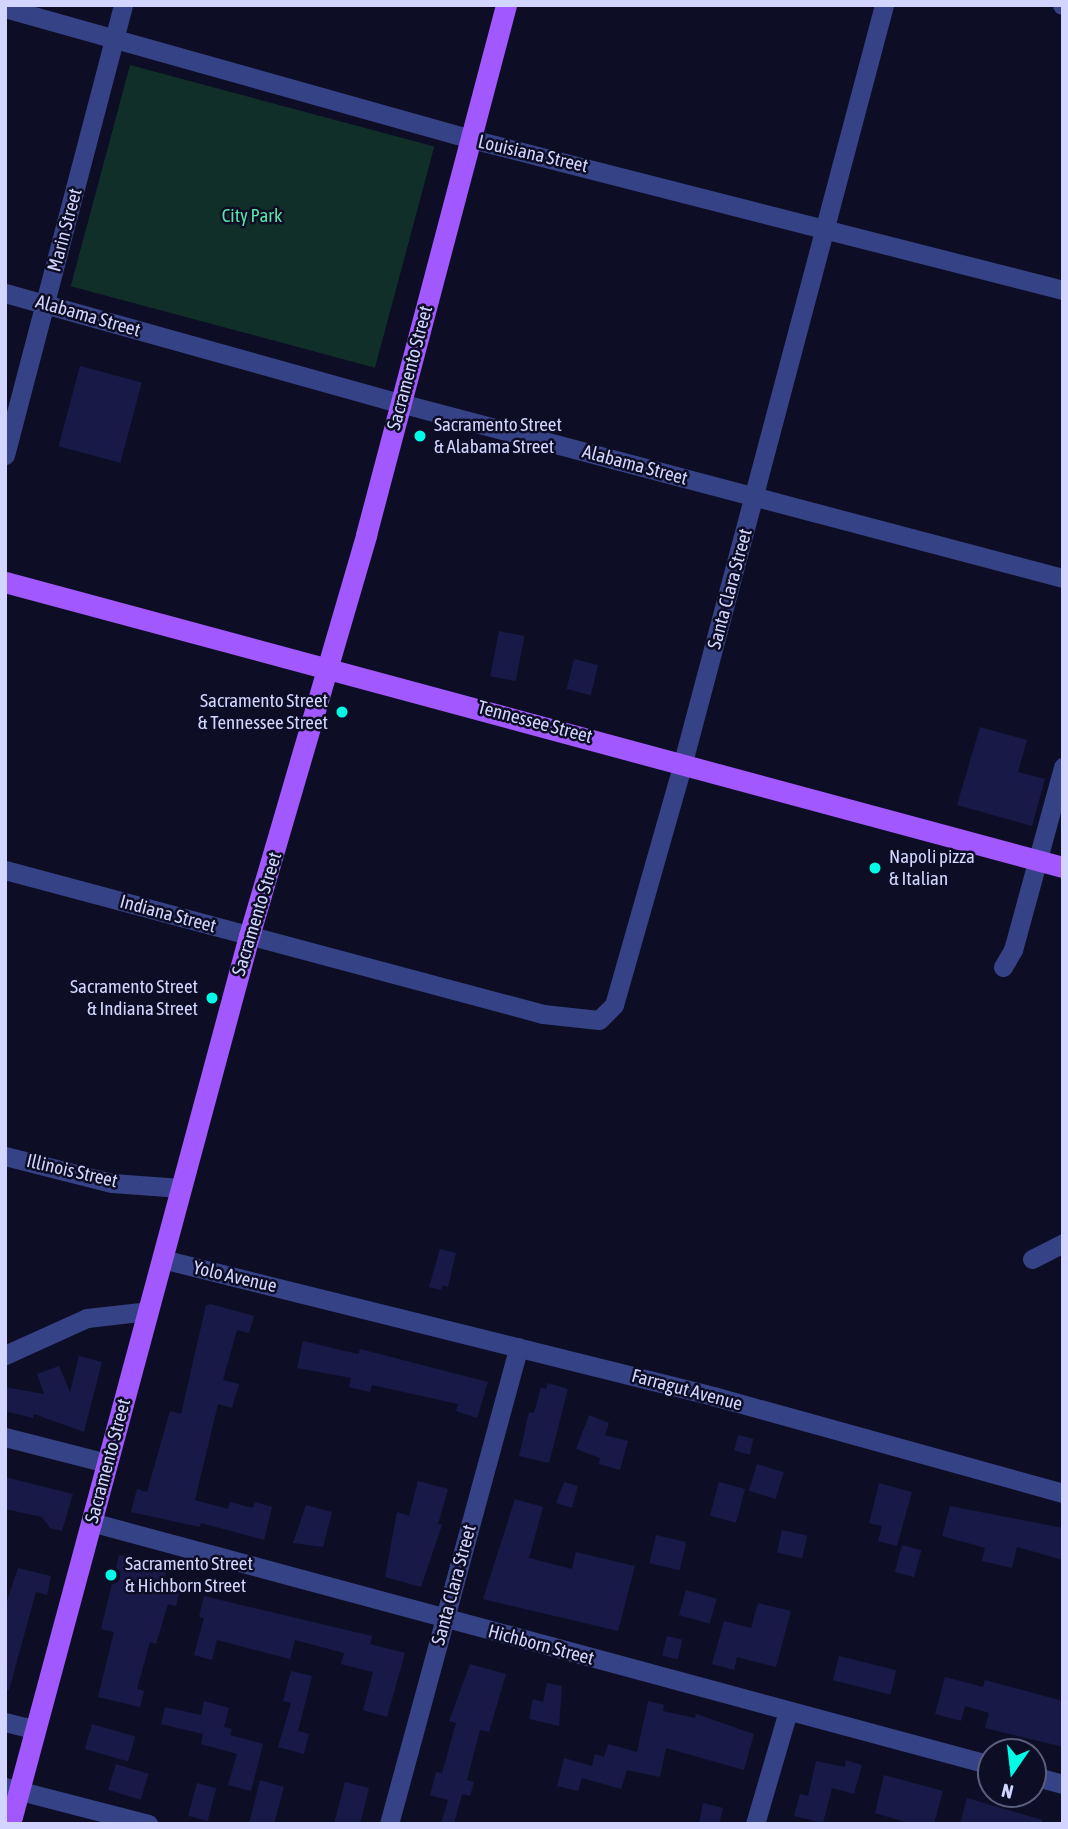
<!DOCTYPE html>
<style>
body{margin:0}
#map{position:relative;width:1068px;height:1829px;overflow:hidden;background:#0d0e25;font-family:"Asap Condensed",sans-serif}
div>[style]{position:absolute}
[style*='--x']{left:calc(var(--x)*1px);top:calc(var(--y)*1px);width:calc(var(--w)*1px);rotate:calc(var(--a)*1deg)}
.green>*{inset:0;background:#102f28;transform-origin:0 0}
.building>*{inset:0;background:#191947;transform-origin:0 0}
.minor>*{height:19px;margin:-9.5px;padding:0 9.5px;transform-origin:9.5px;border-radius:9.5px;background:#364286}
.major>*{height:21px;margin:-10.5px;padding:0 10.5px;transform-origin:10.5px;border-radius:10.5px;background:#a258ff}
.dots>*{width:19px;height:19px;translate:-50% -50%;box-sizing:border-box;border:4px solid #0d0e25;border-radius:50%}
span{translate:-50% -50%;white-space:nowrap;text-align:center;line-height:1.15;-webkit-text-stroke:5px #0d0e25;paint-order:stroke}
.street-label{font-size:19px;color:#d1d5ff}
.park-label{font-size:19px;color:#58e5a7}
.poi-label{font-size:19px;color:#d1d5ff}
.left{translate:0 -50%;text-align:left}
.right{translate:-100% -50%;text-align:right}
.frame{position:absolute;inset:0;border:7px solid #d1d5ff;pointer-events:none}
.north{position:absolute;left:977px;top:1738px;width:70px;height:70px;box-sizing:border-box;background:#0d0e25;border:2px solid #5b5e7c;border-radius:50%;rotate:194deg;font-size:19px;font-weight:700;line-height:28px;text-align:center;color:#d1d5ff}
.north::after{content:'';display:block;margin:auto;width:24px;height:32px;background:#00fce7;clip-path:polygon(50% 0,100% 100%,50% 72%,0 100%)}
</style>
<div id="map">
<div class="green">
<div style="left:130px;top:65px;width:315px;height:229px;rotate:15deg"></div>
</div>
<div class="building">
<div style="left:80px;top:366px;width:64px;height:83px;rotate:15deg"></div>
<div style="left:499px;top:631px;width:26px;height:46px;rotate:11deg"></div>
<div style="left:574px;top:659px;width:25px;height:31px;rotate:14deg"></div>
<div style="clip-path:polygon(980px 727px,1027px 740px,1018px 772px,1045px 779px,1032px 826px,957px 805px)"></div>
<div style="clip-path:polygon(440px 1249px,456px 1253px,448px 1287px,443px 1285px,441px 1290px,429px 1287px)"></div>
<div style="clip-path:polygon(211px 1304px,254px 1316px,249px 1333px,237px 1330px,223px 1380px,239px 1384px,232px 1408px,218px 1404px,195px 1500px,228px 1509px,230px 1502px,253px 1508px,255px 1502px,272px 1507px,264px 1540px,201px 1523px,200px 1527px,131px 1512px,137px 1489px,147px 1492px,170px 1411px,181px 1414px,206px 1305px)"></div>
<div style="clip-path:polygon(303px 1341px,358px 1354px,360px 1349px,488px 1382px,477px 1418px,456px 1411px,458px 1404px,372px 1385px,370px 1392px,349px 1387px,351px 1378px,297px 1368px)"></div>
<div style="clip-path:polygon(79px 1356px,102px 1362px,84px 1432px,34px 1414px,33px 1418px,5px 1411px,5px 1387px,44px 1394px,37px 1374px,59px 1366px,70px 1392px)"></div>
<div style="clip-path:polygon(548px 1383px,568px 1389px,549px 1463px,519px 1456px,529px 1412px,534px 1413px,541px 1387px,546px 1389px)"></div>
<div style="clip-path:polygon(589px 1415px,609px 1423px,605px 1435px,628px 1441px,620px 1470px,599px 1464px,600px 1458px,576px 1449px)"></div>
<div style="left:738px;top:1435px;width:16px;height:16px;rotate:14deg"></div>
<div style="left:757px;top:1464px;width:28px;height:28px;rotate:17deg"></div>
<div style="clip-path:polygon(5px 1477px,73px 1494px,62px 1531px,50px 1528px,42px 1517px,5px 1509px)"></div>
<div style="clip-path:polygon(418px 1481px,448px 1489px,438px 1524px,442px 1525px,421px 1587px,385px 1577px,397px 1512px,409px 1516px)"></div>
<div style="clip-path:polygon(564px 1482px,578px 1486px,572px 1508px,556px 1503px)"></div>
<div style="left:719px;top:1482px;width:27px;height:35px;rotate:15deg"></div>
<div style="clip-path:polygon(879px 1483px,912px 1492px,897px 1546px,878px 1541px,882px 1526px,869px 1523px)"></div>
<div style="clip-path:polygon(515px 1499px,543px 1507px,529px 1558px,572px 1569px,576px 1552px,635px 1566px,618px 1631px,483px 1599px)"></div>
<div style="clip-path:polygon(306px 1505px,332px 1512px,323px 1547px,293px 1543px)"></div>
<div style="clip-path:polygon(950px 1506px,1063px 1528px,1063px 1560px,1017px 1547px,1012px 1568px,982px 1561px,985px 1548px,942px 1536px)"></div>
<div style="left:782px;top:1530px;width:26px;height:23px;rotate:13deg"></div>
<div style="left:656px;top:1535px;width:31px;height:29px;rotate:13deg"></div>
<div style="left:902px;top:1545px;width:20px;height:28px;rotate:15deg"></div>
<div style="clip-path:polygon(119px 1555px,168px 1566px,164px 1582px,181px 1586px,176px 1606px,168px 1604px,156px 1644px,150px 1642px,137px 1689px,144px 1691px,140px 1707px,98px 1697px,114px 1632px,101px 1629px)"></div>
<div style="clip-path:polygon(18px 1568px,51px 1576px,47px 1595px,36px 1592px,9px 1690px,5px 1689px,5px 1607px)"></div>
<div style="left:686px;top:1590px;width:32px;height:26px;rotate:16deg"></div>
<div style="clip-path:polygon(204px 1596px,372px 1636px,370px 1644px,405px 1653px,387px 1717px,363px 1710px,373px 1672px,341px 1664px,344px 1653px,295px 1640px,290px 1659px,217px 1640px,212px 1660px,194px 1655px,204px 1618px,199px 1617px)"></div>
<div style="clip-path:polygon(758px 1603px,791px 1611px,776px 1667px,737px 1657px,734px 1670px,712px 1664px,724px 1621px,751px 1628px)"></div>
<div style="left:667px;top:1636px;width:16px;height:20px;rotate:14deg"></div>
<div style="left:839px;top:1656px;width:59px;height:25px;rotate:14deg"></div>
<div style="clip-path:polygon(470px 1664px,506px 1674px,489px 1732px,480px 1730px,467px 1780px,474px 1782px,470px 1796px,462px 1794px,454px 1824px,441px 1824px,448px 1800px,430px 1795px,436px 1772px,442px 1773px,456px 1723px,449px 1721px)"></div>
<div style="clip-path:polygon(291px 1671px,312px 1676px,298px 1731px,309px 1734px,304px 1754px,278px 1747px,291px 1703px,283px 1701px)"></div>
<div style="clip-path:polygon(945px 1677px,983px 1687px,985px 1680px,1063px 1701px,1063px 1747px,985px 1728px,989px 1713px,965px 1706px,961px 1721px,935px 1714px)"></div>
<div style="clip-path:polygon(547px 1683px,562px 1686px,559px 1726px,529px 1719px,533px 1699px,543px 1702px)"></div>
<div style="clip-path:polygon(204px 1701px,229px 1708px,224px 1727px,232px 1729px,230px 1735px,263px 1744px,251px 1791px,228px 1785px,237px 1754px,201px 1744px,203px 1734px,161px 1724px,165px 1707px,201px 1715px)"></div>
<div style="clip-path:polygon(648px 1701px,664px 1705px,663px 1711px,695px 1718px,696px 1714px,754px 1734px,744px 1770px,666px 1748px,660px 1777px,627px 1770px,621px 1789px,582px 1778px,578px 1791px,557px 1786px,564px 1758px,592px 1766px,595px 1754px,604px 1757px,608px 1744px,637px 1752px)"></div>
<div style="left:92px;top:1724px;width:45px;height:26px;rotate:16deg"></div>
<div style="clip-path:polygon(846px 1760px,862px 1765px,854px 1794px,832px 1788px,823px 1823px,794px 1816px,800px 1794px,808px 1796px,816px 1761px,845px 1767px)"></div>
<div style="left:116px;top:1764px;width:34px;height:27px;rotate:17deg"></div>
<div style="clip-path:polygon(884px 1775px,943px 1791px,934px 1824px,912px 1824px,875px 1813px)"></div>
<div style="clip-path:polygon(260px 1780px,284px 1787px,274px 1824px,249px 1824px)"></div>
<div style="clip-path:polygon(345px 1782px,369px 1788px,360px 1824px,334px 1824px)"></div>
<div style="left:197px;top:1783px;width:20px;height:34px;rotate:15deg"></div>
<div style="clip-path:polygon(967px 1798px,1042px 1820px,1042px 1824px,960px 1824px)"></div>
<div style="clip-path:polygon(703px 1803px,723px 1808px,719px 1824px,699px 1824px)"></div>
</div>
<div class="minor">
<div style="--x:1062;--y:5;--w:1;--a:0"></div>
<div style="--x:5;--y:8;--w:484;--a:15.7"></div>
<div style="--x:471;--y:139;--w:611;--a:14.31"></div>
<div style="--x:5;--y:293;--w:410;--a:15.6"></div>
<div style="--x:400;--y:403;--w:686;--a:14.79"></div>
<div style="--x:5;--y:455;--w:465;--a:-75.3"></div>
<div style="--x:5;--y:870;--w:557;--a:14.98"></div>
<div style="--x:543;--y:1014;--w:56;--a:6.1"></div>
<div style="--x:599;--y:1020;--w:21;--a:-45"></div>
<div style="--x:614;--y:1005;--w:253;--a:-74.1"></div>
<div style="--x:683;--y:762;--w:783;--a:-75.13"></div>
<div style="--x:1003;--y:967;--w:20;--a:-60"></div>
<div style="--x:1013;--y:950;--w:190;--a:-74.7"></div>
<div style="--x:5;--y:1156;--w:110;--a:14.2"></div>
<div style="--x:112;--y:1183;--w:69;--a:4.1"></div>
<div style="--x:162;--y:1259;--w:568;--a:13.96"></div>
<div style="--x:713;--y:1396;--w:363;--a:15.5"></div>
<div style="--x:1032;--y:1259;--w:35;--a:-27"></div>
<div style="--x:5;--y:1355;--w:90;--a:-24.3"></div>
<div style="--x:87;--y:1318;--w:61;--a:-6.5"></div>
<div style="--x:5;--y:1437;--w:105;--a:14.3"></div>
<div style="--x:91;--y:1522;--w:932;--a:15.11"></div>
<div style="--x:5;--y:1722;--w:32;--a:14"></div>
<div style="--x:1033;--y:1776;--w:31;--a:15"></div>
<div style="--x:5;--y:1787;--w:148;--a:14.5"></div>
<div style="--x:389;--y:1824;--w:494;--a:-74.8"></div>
<div style="--x:755;--y:1824;--w:118;--a:-73.7"></div>
</div>
<div class="major">
<div style="--x:5;--y:582;--w:1096;--a:15.08"></div>
<div style="--x:10;--y:1824;--w:920;--a:-74.94"></div>
<div style="--x:249;--y:936;--w:418;--a:-73.7"></div>
<div style="--x:366;--y:535;--w:548;--a:-75.2"></div>
</div>
<div class="dots">
<div style="left:420px;top:436px;background:#00fce7"></div>
<div style="left:342px;top:712px;background:#00fce7"></div>
<div style="left:875px;top:868px;background:#00fce7"></div>
<div style="left:212px;top:998px;background:#00fce7"></div>
<div style="left:111px;top:1575px;background:#00fce7"></div>
</div>
<div class="street-label">
<span style="left:533px;top:154px;rotate:13deg">Louisiana Street</span>
<span style="left:65px;top:230px;rotate:-75deg">Marin Street</span>
<span style="left:88px;top:316px;rotate:16deg">Alabama Street</span>
<span style="left:410px;top:368px;rotate:-75deg">Sacramento Street</span>
<span style="left:635px;top:465px;rotate:15deg">Alabama Street</span>
<span style="left:730px;top:589px;rotate:-75deg">Santa Clara Street</span>
<span style="left:535px;top:722px;rotate:15deg">Tennessee Street</span>
<span style="left:168px;top:914px;rotate:15deg">Indiana Street</span>
<span style="left:257px;top:914px;rotate:-73deg">Sacramento Street</span>
<span style="left:72px;top:1171px;rotate:13deg">Illinois Street</span>
<span style="left:235px;top:1277px;rotate:13deg">Yolo Avenue</span>
<span style="left:687px;top:1390px;rotate:15deg">Farragut Avenue</span>
<span style="left:108px;top:1461px;rotate:-75deg">Sacramento Street</span>
<span style="left:454px;top:1585px;rotate:-75deg">Santa Clara Street</span>
<span style="left:541px;top:1645px;rotate:15deg">Hichborn Street</span>
</div>
<div class="park-label">
<span style="left:252px;top:216px">City Park</span>
</div>
<div class="poi-label">
<span class="left" style="left:434px;top:436px">Sacramento Street<br>&amp; Alabama Street</span>
<span class="right" style="left:328px;top:712px">Sacramento Street<br>&amp; Tennessee Street</span>
<span class="left" style="left:889px;top:868px">Napoli pizza<br>&amp; Italian</span>
<span class="right" style="left:198px;top:998px">Sacramento Street<br>&amp; Indiana Street</span>
<span class="left" style="left:125px;top:1575px">Sacramento Street<br>&amp; Hichborn Street</span>
</div>
<div class="frame"></div>
<div class="north">N</div>
</div>
